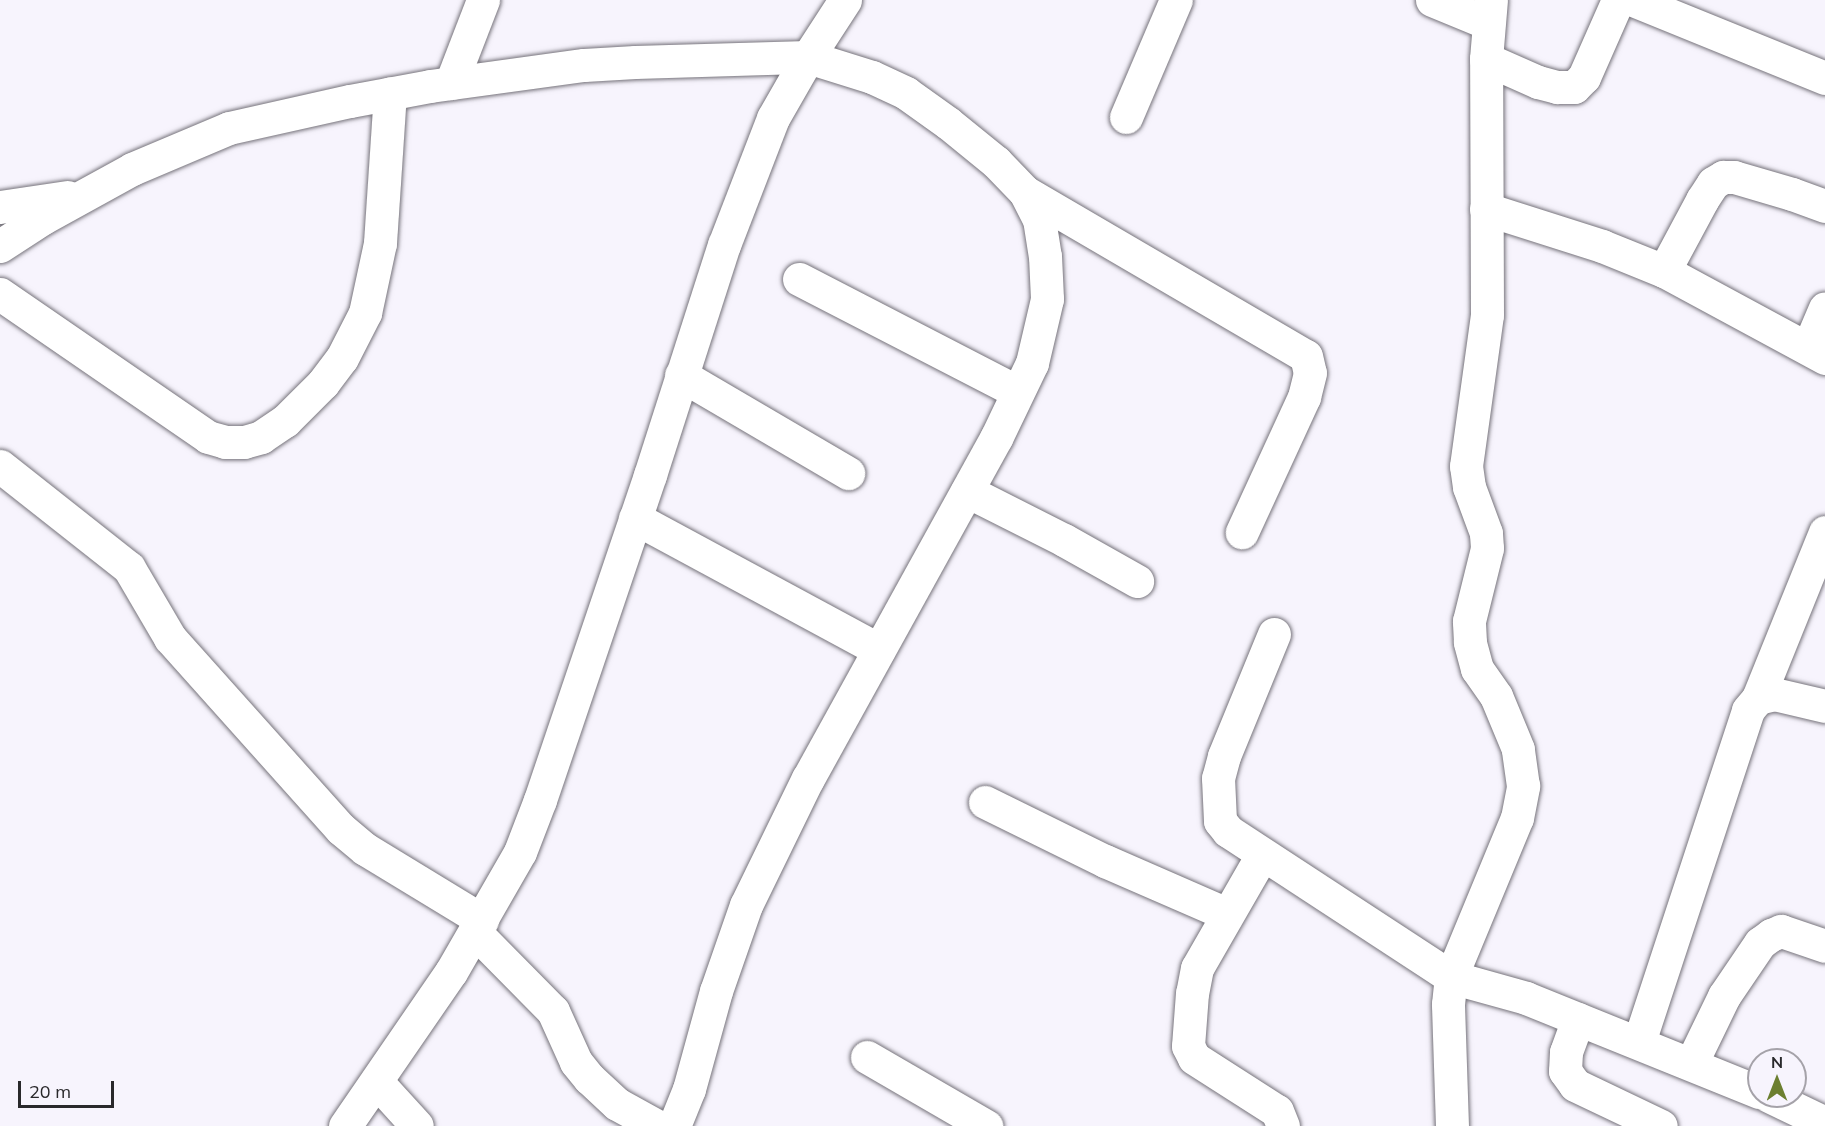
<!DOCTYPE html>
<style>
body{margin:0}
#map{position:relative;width:1825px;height:1126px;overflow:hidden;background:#f7f4fd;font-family:Mulish,sans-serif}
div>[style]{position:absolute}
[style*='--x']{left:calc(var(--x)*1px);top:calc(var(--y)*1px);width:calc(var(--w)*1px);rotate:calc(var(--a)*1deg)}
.roads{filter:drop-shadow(0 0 2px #76737b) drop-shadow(0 0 2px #76737b)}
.minor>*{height:33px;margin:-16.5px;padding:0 16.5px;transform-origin:16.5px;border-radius:16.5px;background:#fff}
.tertiary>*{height:33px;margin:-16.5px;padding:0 16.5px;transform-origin:16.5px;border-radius:16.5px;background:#fff}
span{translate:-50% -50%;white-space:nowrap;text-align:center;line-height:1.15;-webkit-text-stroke:6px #f7f4fd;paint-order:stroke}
.north{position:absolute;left:1747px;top:1048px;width:60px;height:60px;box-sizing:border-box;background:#f7f4fd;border:2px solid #a5a2a9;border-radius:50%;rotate:0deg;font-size:16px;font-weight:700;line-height:24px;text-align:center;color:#29282b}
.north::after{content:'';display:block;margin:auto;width:21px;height:27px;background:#6c7f30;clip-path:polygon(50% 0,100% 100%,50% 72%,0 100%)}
.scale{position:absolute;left:18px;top:1081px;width:96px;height:27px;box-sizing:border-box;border:3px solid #29282b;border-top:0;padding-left:8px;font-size:18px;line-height:21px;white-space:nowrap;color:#29282b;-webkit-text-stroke:4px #f7f4fd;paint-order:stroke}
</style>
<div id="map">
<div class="roads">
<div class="minor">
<div style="--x:1432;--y:0;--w:61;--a:22.3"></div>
<div style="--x:1633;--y:0;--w:207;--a:22.1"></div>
<div style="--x:1486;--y:59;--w:57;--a:23.9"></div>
<div style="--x:1538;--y:82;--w:20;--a:15"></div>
<div style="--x:1557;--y:87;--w:17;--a:0"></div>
<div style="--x:1574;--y:87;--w:14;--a:-45"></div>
<div style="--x:1584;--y:77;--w:84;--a:-66.2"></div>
<div style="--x:451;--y:83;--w:89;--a:-68.9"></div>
<div style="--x:1126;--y:117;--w:127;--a:-66.9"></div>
<div style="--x:1025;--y:192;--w:325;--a:30.3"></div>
<div style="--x:1306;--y:356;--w:17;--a:77"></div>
<div style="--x:1310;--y:373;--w:25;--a:104"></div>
<div style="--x:1304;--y:397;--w:149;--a:114.7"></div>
<div style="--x:0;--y:207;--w:68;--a:-8.5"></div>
<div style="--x:1486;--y:209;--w:122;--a:17.7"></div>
<div style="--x:1602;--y:246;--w:67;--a:22"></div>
<div style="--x:1664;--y:271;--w:183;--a:28.4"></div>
<div style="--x:0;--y:246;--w:51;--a:-33.1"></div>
<div style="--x:43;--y:218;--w:102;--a:-28.8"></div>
<div style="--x:132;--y:169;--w:105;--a:-22.9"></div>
<div style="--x:229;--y:128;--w:124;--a:-12.6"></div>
<div style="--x:350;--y:101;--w:81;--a:-10.6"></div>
<div style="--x:430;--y:86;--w:155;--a:-7.8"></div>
<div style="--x:584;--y:65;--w:51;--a:-3.4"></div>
<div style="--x:635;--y:62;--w:173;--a:-1.7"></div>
<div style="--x:808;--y:57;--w:67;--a:17.4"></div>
<div style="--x:872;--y:77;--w:38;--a:25"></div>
<div style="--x:906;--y:93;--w:52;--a:35.5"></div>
<div style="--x:948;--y:123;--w:62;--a:39.1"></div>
<div style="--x:996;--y:162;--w:42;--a:46"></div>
<div style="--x:1025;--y:192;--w:30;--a:63"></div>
<div style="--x:1039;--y:219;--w:37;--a:81"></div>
<div style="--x:1045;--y:256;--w:43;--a:87.3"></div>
<div style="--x:1047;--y:299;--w:66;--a:103.2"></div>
<div style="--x:1032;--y:363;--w:83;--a:115.6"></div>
<div style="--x:996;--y:438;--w:389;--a:118.9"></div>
<div style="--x:808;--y:778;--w:141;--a:116"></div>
<div style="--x:746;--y:905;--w:91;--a:109.2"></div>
<div style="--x:716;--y:991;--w:102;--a:105.4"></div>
<div style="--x:689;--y:1089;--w:40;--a:112"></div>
<div style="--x:1664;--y:271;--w:81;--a:-61.8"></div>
<div style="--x:1702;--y:200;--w:20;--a:-57"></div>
<div style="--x:1713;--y:183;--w:12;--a:-31"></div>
<div style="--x:1723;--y:177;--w:11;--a:0"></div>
<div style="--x:1734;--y:177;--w:60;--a:16.3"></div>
<div style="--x:1792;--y:194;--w:35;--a:20"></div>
<div style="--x:799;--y:279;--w:246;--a:27.3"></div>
<div style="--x:0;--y:294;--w:252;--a:34.5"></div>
<div style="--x:208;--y:437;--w:18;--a:16"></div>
<div style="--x:225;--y:442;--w:19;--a:0"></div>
<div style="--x:244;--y:442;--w:18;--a:-16"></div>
<div style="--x:261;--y:437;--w:29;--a:-34"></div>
<div style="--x:285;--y:421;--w:54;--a:-45"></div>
<div style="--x:323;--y:383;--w:31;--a:-53"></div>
<div style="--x:342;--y:358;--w:51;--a:-62.9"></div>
<div style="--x:365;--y:313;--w:72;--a:-77.9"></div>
<div style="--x:380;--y:243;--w:150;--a:-86.2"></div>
<div style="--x:1808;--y:348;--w:43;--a:-67"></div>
<div style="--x:681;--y:375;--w:194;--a:30.4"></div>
<div style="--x:0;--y:466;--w:164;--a:38.3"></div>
<div style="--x:129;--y:568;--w:81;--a:59.6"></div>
<div style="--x:170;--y:638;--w:256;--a:48.2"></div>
<div style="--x:341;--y:829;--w:31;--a:40"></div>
<div style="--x:365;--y:849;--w:137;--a:31.3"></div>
<div style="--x:967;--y:491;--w:109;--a:26.8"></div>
<div style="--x:1064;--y:540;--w:84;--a:29.3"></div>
<div style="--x:635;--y:518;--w:277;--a:28.4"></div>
<div style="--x:1274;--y:634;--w:132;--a:112.3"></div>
<div style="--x:1224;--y:756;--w:23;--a:105"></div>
<div style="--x:1218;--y:778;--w:43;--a:87.3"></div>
<div style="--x:1220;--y:821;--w:13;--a:51"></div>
<div style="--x:1228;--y:831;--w:267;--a:33.2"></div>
<div style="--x:1451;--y:977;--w:78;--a:15.6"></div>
<div style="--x:1526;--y:998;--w:251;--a:22"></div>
<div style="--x:1758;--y:698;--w:179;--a:-68"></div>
<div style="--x:985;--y:802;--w:134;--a:26.2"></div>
<div style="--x:1105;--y:861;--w:133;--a:23.5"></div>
<div style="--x:1262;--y:855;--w:130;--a:119.9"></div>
<div style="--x:1197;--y:968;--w:25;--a:101"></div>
<div style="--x:1192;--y:993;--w:53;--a:94.3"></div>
<div style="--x:1188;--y:1046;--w:13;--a:63"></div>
<div style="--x:1194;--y:1058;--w:98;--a:32.6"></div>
<div style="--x:1277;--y:1111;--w:16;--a:68"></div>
<div style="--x:475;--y:932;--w:111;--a:45.4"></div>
<div style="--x:553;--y:1011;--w:56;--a:65.7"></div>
<div style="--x:576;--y:1062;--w:21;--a:51"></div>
<div style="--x:589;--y:1078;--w:38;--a:43"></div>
<div style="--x:617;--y:1104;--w:46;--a:28.8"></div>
<div style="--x:1578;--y:1019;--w:35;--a:110"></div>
<div style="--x:1566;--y:1052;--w:19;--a:93"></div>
<div style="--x:1565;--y:1071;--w:17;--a:54"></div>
<div style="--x:1575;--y:1085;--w:95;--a:25.5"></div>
<div style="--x:1639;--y:1042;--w:349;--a:-71.8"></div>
<div style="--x:1748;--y:710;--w:16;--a:-50"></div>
<div style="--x:1758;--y:698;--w:16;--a:-14"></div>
<div style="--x:1774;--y:694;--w:52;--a:13.2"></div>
<div style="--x:867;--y:1057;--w:138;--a:30.1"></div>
<div style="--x:1691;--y:1064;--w:76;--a:-64.1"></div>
<div style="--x:1724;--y:996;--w:64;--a:-55.8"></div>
<div style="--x:1760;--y:943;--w:14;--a:-36"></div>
<div style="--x:1771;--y:935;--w:11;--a:-22"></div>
<div style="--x:1781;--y:931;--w:46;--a:18.8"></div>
<div style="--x:377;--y:1082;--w:59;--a:47.7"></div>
<div style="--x:1769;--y:1096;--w:62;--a:25.7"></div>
<div style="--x:1452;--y:1126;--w:122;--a:-91.9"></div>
<div style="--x:1448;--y:1004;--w:27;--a:-84"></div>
<div style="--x:1451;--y:977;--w:172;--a:-67.5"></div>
<div style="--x:1517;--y:818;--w:33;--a:-79"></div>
<div style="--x:1523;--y:786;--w:37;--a:-98"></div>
<div style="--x:1518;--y:749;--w:57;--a:-112.5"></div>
<div style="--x:1496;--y:696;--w:33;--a:-125"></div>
<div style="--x:1477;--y:669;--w:28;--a:-105"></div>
<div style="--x:1470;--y:642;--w:21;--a:-93"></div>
<div style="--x:1469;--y:621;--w:75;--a:-76.1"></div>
<div style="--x:1487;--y:548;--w:15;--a:-94"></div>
<div style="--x:1486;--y:533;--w:49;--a:-110.3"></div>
<div style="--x:1469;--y:487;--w:21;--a:-98"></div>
<div style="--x:1466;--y:466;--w:152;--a:-82.1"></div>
<div style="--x:1487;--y:315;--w:256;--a:-90.2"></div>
<div style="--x:1486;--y:59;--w:59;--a:-85.2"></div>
</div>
<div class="tertiary">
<div style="--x:345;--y:1126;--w:187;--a:-55.5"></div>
<div style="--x:451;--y:972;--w:138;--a:-60.1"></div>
<div style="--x:520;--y:852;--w:56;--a:-69"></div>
<div style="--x:540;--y:800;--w:343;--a:-71.3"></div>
<div style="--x:650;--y:475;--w:242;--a:-72.2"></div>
<div style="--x:724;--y:245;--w:136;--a:-68.9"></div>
<div style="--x:773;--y:118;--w:70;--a:-60.2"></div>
<div style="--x:808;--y:57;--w:68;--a:-57"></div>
</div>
</div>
<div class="north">N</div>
<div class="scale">20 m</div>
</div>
